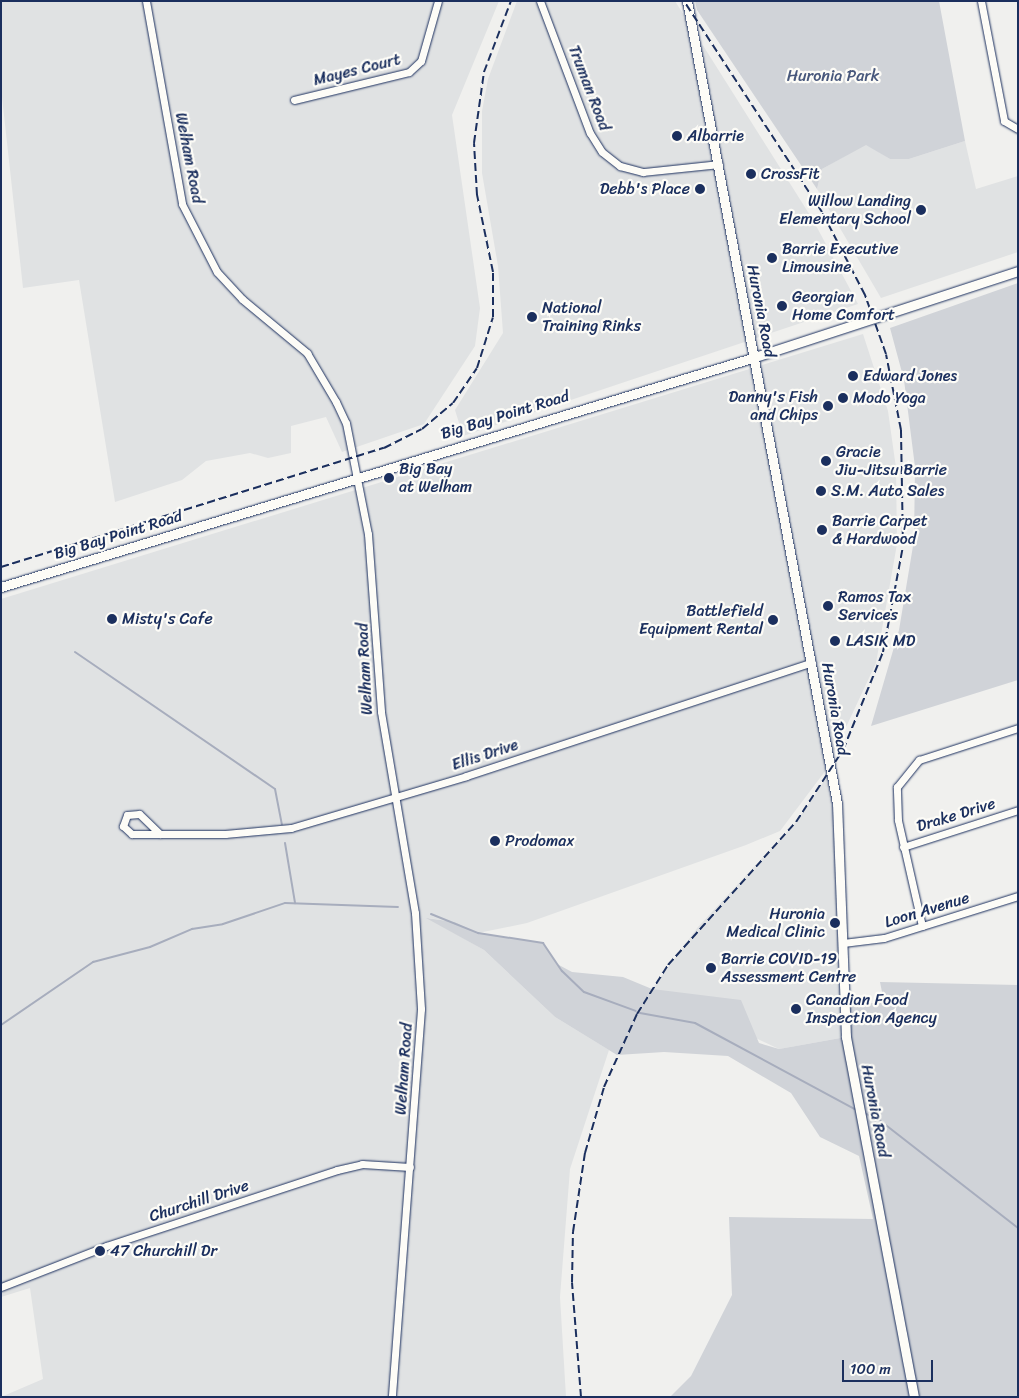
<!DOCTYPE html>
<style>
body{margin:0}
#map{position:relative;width:1019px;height:1398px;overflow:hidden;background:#f0f0ee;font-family:Sriracha,sans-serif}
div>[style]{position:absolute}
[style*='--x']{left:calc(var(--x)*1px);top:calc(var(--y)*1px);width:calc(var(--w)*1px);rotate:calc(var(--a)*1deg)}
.built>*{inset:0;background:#e0e2e3}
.green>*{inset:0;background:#d0d3d8}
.stream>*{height:2px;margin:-1px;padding:0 1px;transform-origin:1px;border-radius:1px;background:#a7adbd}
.roads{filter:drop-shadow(0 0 1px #1b2f5e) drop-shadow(0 0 1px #1b2f5e)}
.street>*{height:7px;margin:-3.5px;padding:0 3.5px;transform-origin:3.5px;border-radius:3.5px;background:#fdfcf7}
.secondary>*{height:9px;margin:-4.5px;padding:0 4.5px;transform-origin:4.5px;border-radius:4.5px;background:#fdfcf7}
.rail>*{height:2px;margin-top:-1px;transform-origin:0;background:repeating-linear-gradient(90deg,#1b2f5e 0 8px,transparent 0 12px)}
.dots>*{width:14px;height:14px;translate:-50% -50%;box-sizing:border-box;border:2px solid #fdfcf7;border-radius:50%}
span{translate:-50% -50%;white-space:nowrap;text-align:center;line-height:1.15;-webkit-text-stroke:4.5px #fdfcf7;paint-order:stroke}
.street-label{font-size:16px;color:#1b2f5e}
.park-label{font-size:16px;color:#48587c}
.poi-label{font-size:16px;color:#1b2f5e}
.left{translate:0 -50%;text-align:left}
.right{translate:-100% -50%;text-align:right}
.frame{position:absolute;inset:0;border:2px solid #1b2f5e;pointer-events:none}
.scale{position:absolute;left:842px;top:1360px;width:91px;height:22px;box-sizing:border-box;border:2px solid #1b2f5e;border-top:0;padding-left:6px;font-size:15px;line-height:18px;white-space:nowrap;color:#1b2f5e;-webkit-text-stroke:4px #fdfcf7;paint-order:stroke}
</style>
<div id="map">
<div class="built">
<div style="clip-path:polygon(1px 1px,499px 1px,452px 115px,480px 308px,475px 346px,424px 424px,342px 452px,326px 417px,291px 426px,291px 453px,268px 458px,250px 453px,206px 461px,182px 480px,115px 502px,79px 280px,23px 288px,1px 88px)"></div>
<div style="clip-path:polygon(517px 1px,675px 1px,813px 220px,858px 304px,463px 436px,455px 410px,503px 333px,498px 266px,482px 173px,482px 111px,488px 79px)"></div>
<div style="clip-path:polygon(965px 141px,976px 189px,1018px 176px,1018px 252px,881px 298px,817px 189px,822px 169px,866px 144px,890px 159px,909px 159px)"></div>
<div style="clip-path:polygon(863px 334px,888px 411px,896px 468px,897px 544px,876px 663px,826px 770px,780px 831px,746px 845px,527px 923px,478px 933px,455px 922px,428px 918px,484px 950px,555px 1017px,609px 1050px,570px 1169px,560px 1297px,566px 1397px,1px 1397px,43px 1379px,30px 1288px,1px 1297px,1px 599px)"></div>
<div style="clip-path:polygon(831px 771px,846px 1037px,779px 1049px,652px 989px,698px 927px,796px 822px)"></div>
</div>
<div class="green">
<div style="clip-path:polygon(695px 1px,939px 1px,965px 141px,909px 159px,890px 159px,866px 145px,822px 169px,817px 189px,697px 10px)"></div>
<div style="clip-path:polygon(1018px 283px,1018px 680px,871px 726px,899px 630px,914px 540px,915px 467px,904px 380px,890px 328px)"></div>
<div style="clip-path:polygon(426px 918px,455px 922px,478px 933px,543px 943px,557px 964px,572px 972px,623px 977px,652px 989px,741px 1000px,759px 1043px,779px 1049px,846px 1037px,843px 1006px,884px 1002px,880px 982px,1018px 985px,1018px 1397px,670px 1397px,691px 1376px,732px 1295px,729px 1217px,873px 1219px,859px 1156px,820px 1137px,791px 1093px,728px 1056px,664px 1052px,617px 1055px,555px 1017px,484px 950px)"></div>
</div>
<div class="stream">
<div style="--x:75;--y:652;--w:242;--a:34.4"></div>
<div style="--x:275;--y:789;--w:36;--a:79"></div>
<div style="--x:285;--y:843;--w:61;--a:80.5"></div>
<div style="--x:431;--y:914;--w:51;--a:22"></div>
<div style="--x:478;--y:933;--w:66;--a:8.7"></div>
<div style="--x:543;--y:943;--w:34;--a:56"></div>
<div style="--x:562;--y:971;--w:30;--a:44"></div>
<div style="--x:584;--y:992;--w:55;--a:20.1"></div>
<div style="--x:640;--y:1013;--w:56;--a:10.3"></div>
<div style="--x:695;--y:1023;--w:182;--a:28.3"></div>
<div style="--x:1;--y:1025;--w:112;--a:-34.4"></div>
<div style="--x:93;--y:962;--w:59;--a:-14.7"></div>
<div style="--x:150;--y:947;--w:46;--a:-23.2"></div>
<div style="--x:192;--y:929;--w:31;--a:-9"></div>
<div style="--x:223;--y:924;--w:65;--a:-18.7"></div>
<div style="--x:285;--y:903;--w:113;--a:2"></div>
<div style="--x:864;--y:1113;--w:15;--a:23"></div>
<div style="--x:878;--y:1119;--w:177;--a:37.9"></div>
</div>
<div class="roads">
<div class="street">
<div style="--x:146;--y:1;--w:206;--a:79.9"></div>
<div style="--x:182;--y:204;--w:76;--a:62.8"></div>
<div style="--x:217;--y:272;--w:37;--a:47"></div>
<div style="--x:242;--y:299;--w:85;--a:39.7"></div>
<div style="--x:307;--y:353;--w:57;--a:59.4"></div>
<div style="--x:336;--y:402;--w:23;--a:65"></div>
<div style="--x:346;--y:423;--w:113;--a:78.8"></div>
<div style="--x:368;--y:534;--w:178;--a:85.8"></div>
<div style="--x:381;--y:712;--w:204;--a:80.4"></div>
<div style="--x:415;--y:913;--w:96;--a:86.4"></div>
<div style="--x:421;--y:1009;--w:389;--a:94.3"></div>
<div style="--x:540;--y:1;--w:141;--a:69.3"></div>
<div style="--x:590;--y:133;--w:22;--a:58"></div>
<div style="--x:602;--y:152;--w:23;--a:38"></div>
<div style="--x:620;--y:166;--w:24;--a:15"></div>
<div style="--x:643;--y:172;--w:76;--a:-6"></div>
<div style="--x:981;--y:1;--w:122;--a:79.1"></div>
<div style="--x:1004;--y:121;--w:16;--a:30"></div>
<div style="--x:294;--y:100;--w:118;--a:-13.7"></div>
<div style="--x:409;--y:72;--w:16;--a:-43"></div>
<div style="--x:421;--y:61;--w:62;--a:-74.2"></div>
<div style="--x:160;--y:834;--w:29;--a:-136"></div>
<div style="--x:139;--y:814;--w:12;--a:175"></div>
<div style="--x:127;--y:815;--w:12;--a:110"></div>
<div style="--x:123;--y:826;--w:12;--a:42"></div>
<div style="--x:132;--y:834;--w:93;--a:0"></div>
<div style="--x:225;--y:834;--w:66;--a:-5.2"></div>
<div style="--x:291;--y:828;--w:183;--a:-16.5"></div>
<div style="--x:466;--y:776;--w:364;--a:-18.2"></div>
<div style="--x:903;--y:847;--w:121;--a:-17.8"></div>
<div style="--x:922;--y:926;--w:109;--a:-102.8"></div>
<div style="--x:898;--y:820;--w:33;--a:-92"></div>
<div style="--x:897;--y:787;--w:35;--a:-51"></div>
<div style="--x:919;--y:760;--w:104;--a:-17.9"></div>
<div style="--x:843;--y:943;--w:41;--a:-7"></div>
<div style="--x:884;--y:938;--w:140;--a:-17.4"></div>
<div style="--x:1;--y:1287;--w:113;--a:-21.3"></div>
<div style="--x:106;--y:1246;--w:243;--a:-18.2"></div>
<div style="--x:337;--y:1170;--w:26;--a:-13"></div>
<div style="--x:362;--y:1164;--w:48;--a:3.6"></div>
</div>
<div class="secondary">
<div style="--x:687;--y:1;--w:816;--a:79.41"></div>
<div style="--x:837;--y:803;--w:234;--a:87.8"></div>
<div style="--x:846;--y:1037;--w:366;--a:79.3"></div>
<div style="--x:1;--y:587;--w:788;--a:-16.96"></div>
<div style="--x:755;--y:357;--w:277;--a:-18.1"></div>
</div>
</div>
<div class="rail">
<div style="--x:1;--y:567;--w:401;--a:-17.3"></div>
<div style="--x:384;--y:448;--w:42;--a:-26.6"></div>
<div style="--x:422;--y:429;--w:40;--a:-40"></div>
<div style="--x:453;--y:403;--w:42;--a:-55.6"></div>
<div style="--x:477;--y:368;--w:53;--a:-72.6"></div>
<div style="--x:493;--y:317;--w:45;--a:-90"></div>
<div style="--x:493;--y:272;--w:79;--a:-101.7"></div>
<div style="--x:477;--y:195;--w:52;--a:-93.3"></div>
<div style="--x:474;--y:143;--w:72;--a:-82"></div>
<div style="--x:484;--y:72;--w:76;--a:-69.2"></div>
<div style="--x:581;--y:1397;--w:115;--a:-94.5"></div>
<div style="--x:572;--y:1282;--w:50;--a:-88.9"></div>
<div style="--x:573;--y:1232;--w:80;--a:-81.4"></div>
<div style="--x:585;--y:1153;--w:69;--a:-73.9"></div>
<div style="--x:604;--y:1087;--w:80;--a:-65.7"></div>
<div style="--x:637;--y:1014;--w:58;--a:-57.7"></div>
<div style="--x:668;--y:965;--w:192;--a:-48.2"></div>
<div style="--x:796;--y:822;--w:86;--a:-56.9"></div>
<div style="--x:843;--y:750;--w:106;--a:-67.8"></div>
<div style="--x:883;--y:652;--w:108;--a:-79.3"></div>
<div style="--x:903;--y:546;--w:116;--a:-91"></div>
<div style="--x:901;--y:430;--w:77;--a:-101.2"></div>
<div style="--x:886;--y:354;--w:63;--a:-109.6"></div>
<div style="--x:865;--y:295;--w:93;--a:-117.4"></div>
<div style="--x:822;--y:212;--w:252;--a:-123.2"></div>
</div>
<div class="dots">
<div style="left:677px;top:136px;background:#1b2f5e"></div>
<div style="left:751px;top:174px;background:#1b2f5e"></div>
<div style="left:700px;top:189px;background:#1b2f5e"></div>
<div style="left:921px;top:210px;background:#1b2f5e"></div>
<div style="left:772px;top:258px;background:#1b2f5e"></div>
<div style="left:782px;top:306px;background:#1b2f5e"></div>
<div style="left:532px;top:317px;background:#1b2f5e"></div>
<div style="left:853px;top:376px;background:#1b2f5e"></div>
<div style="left:843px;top:398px;background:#1b2f5e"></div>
<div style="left:828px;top:406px;background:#1b2f5e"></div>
<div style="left:826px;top:461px;background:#1b2f5e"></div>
<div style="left:389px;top:478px;background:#1b2f5e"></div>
<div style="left:821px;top:491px;background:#1b2f5e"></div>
<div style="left:822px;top:530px;background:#1b2f5e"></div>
<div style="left:828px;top:606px;background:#1b2f5e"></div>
<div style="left:112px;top:619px;background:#1b2f5e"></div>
<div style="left:773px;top:620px;background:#1b2f5e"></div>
<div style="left:835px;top:641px;background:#1b2f5e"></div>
<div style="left:495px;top:841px;background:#1b2f5e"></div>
<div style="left:835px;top:923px;background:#1b2f5e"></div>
<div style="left:711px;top:968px;background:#1b2f5e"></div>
<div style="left:796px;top:1009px;background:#1b2f5e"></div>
<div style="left:100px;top:1251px;background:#1b2f5e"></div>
</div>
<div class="street-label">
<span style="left:357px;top:70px;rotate:-14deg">Mayes Court</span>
<span style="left:589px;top:88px;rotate:69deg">Truman Road</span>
<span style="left:189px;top:158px;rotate:79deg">Welham Road</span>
<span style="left:761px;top:311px;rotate:79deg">Huronia Road</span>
<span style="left:505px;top:415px;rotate:-17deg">Big Bay Point Road</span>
<span style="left:118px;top:535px;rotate:-17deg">Big Bay Point Road</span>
<span style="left:365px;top:669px;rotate:-93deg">Welham Road</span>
<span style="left:835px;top:709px;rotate:80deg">Huronia Road</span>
<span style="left:485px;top:755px;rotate:-18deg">Ellis Drive</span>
<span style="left:956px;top:815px;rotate:-17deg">Drake Drive</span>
<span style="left:927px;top:910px;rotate:-17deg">Loon Avenue</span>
<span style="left:404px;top:1069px;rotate:-86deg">Welham Road</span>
<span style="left:875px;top:1111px;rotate:79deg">Huronia Road</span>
<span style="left:199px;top:1201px;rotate:-18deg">Churchill Drive</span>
</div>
<div class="park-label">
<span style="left:833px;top:76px">Huronia Park</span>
</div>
<div class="poi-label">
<span class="left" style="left:687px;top:136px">Albarrie</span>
<span class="left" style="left:761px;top:174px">CrossFit</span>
<span class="right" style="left:690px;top:189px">Debb's Place</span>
<span class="right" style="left:911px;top:210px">Willow Landing<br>Elementary School</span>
<span class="left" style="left:782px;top:258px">Barrie Executive<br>Limousine</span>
<span class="left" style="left:792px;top:306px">Georgian<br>Home Comfort</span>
<span class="left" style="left:542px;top:317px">National<br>Training Rinks</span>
<span class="left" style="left:863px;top:376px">Edward Jones</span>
<span class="right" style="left:818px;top:406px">Danny's Fish<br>and Chips</span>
<span class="left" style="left:853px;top:398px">Modo Yoga</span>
<span class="left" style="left:836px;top:461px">Gracie<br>Jiu-Jitsu Barrie</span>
<span class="left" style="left:399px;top:478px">Big Bay<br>at Welham</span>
<span class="left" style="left:831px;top:491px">S.M. Auto Sales</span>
<span class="left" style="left:832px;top:530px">Barrie Carpet<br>&amp; Hardwood</span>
<span class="left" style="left:838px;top:606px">Ramos Tax<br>Services</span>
<span class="right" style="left:763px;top:620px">Battlefield<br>Equipment Rental</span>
<span class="left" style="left:122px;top:619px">Misty's Cafe</span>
<span class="left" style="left:846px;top:641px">LASIK MD</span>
<span class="left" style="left:505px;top:841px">Prodomax</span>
<span class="right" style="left:825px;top:923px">Huronia<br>Medical Clinic</span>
<span class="left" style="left:721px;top:968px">Barrie COVID-19<br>Assessment Centre</span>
<span class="left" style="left:806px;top:1009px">Canadian Food<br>Inspection Agency</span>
<span class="left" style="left:110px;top:1251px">47 Churchill Dr</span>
</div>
<div class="frame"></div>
<div class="scale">100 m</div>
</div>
